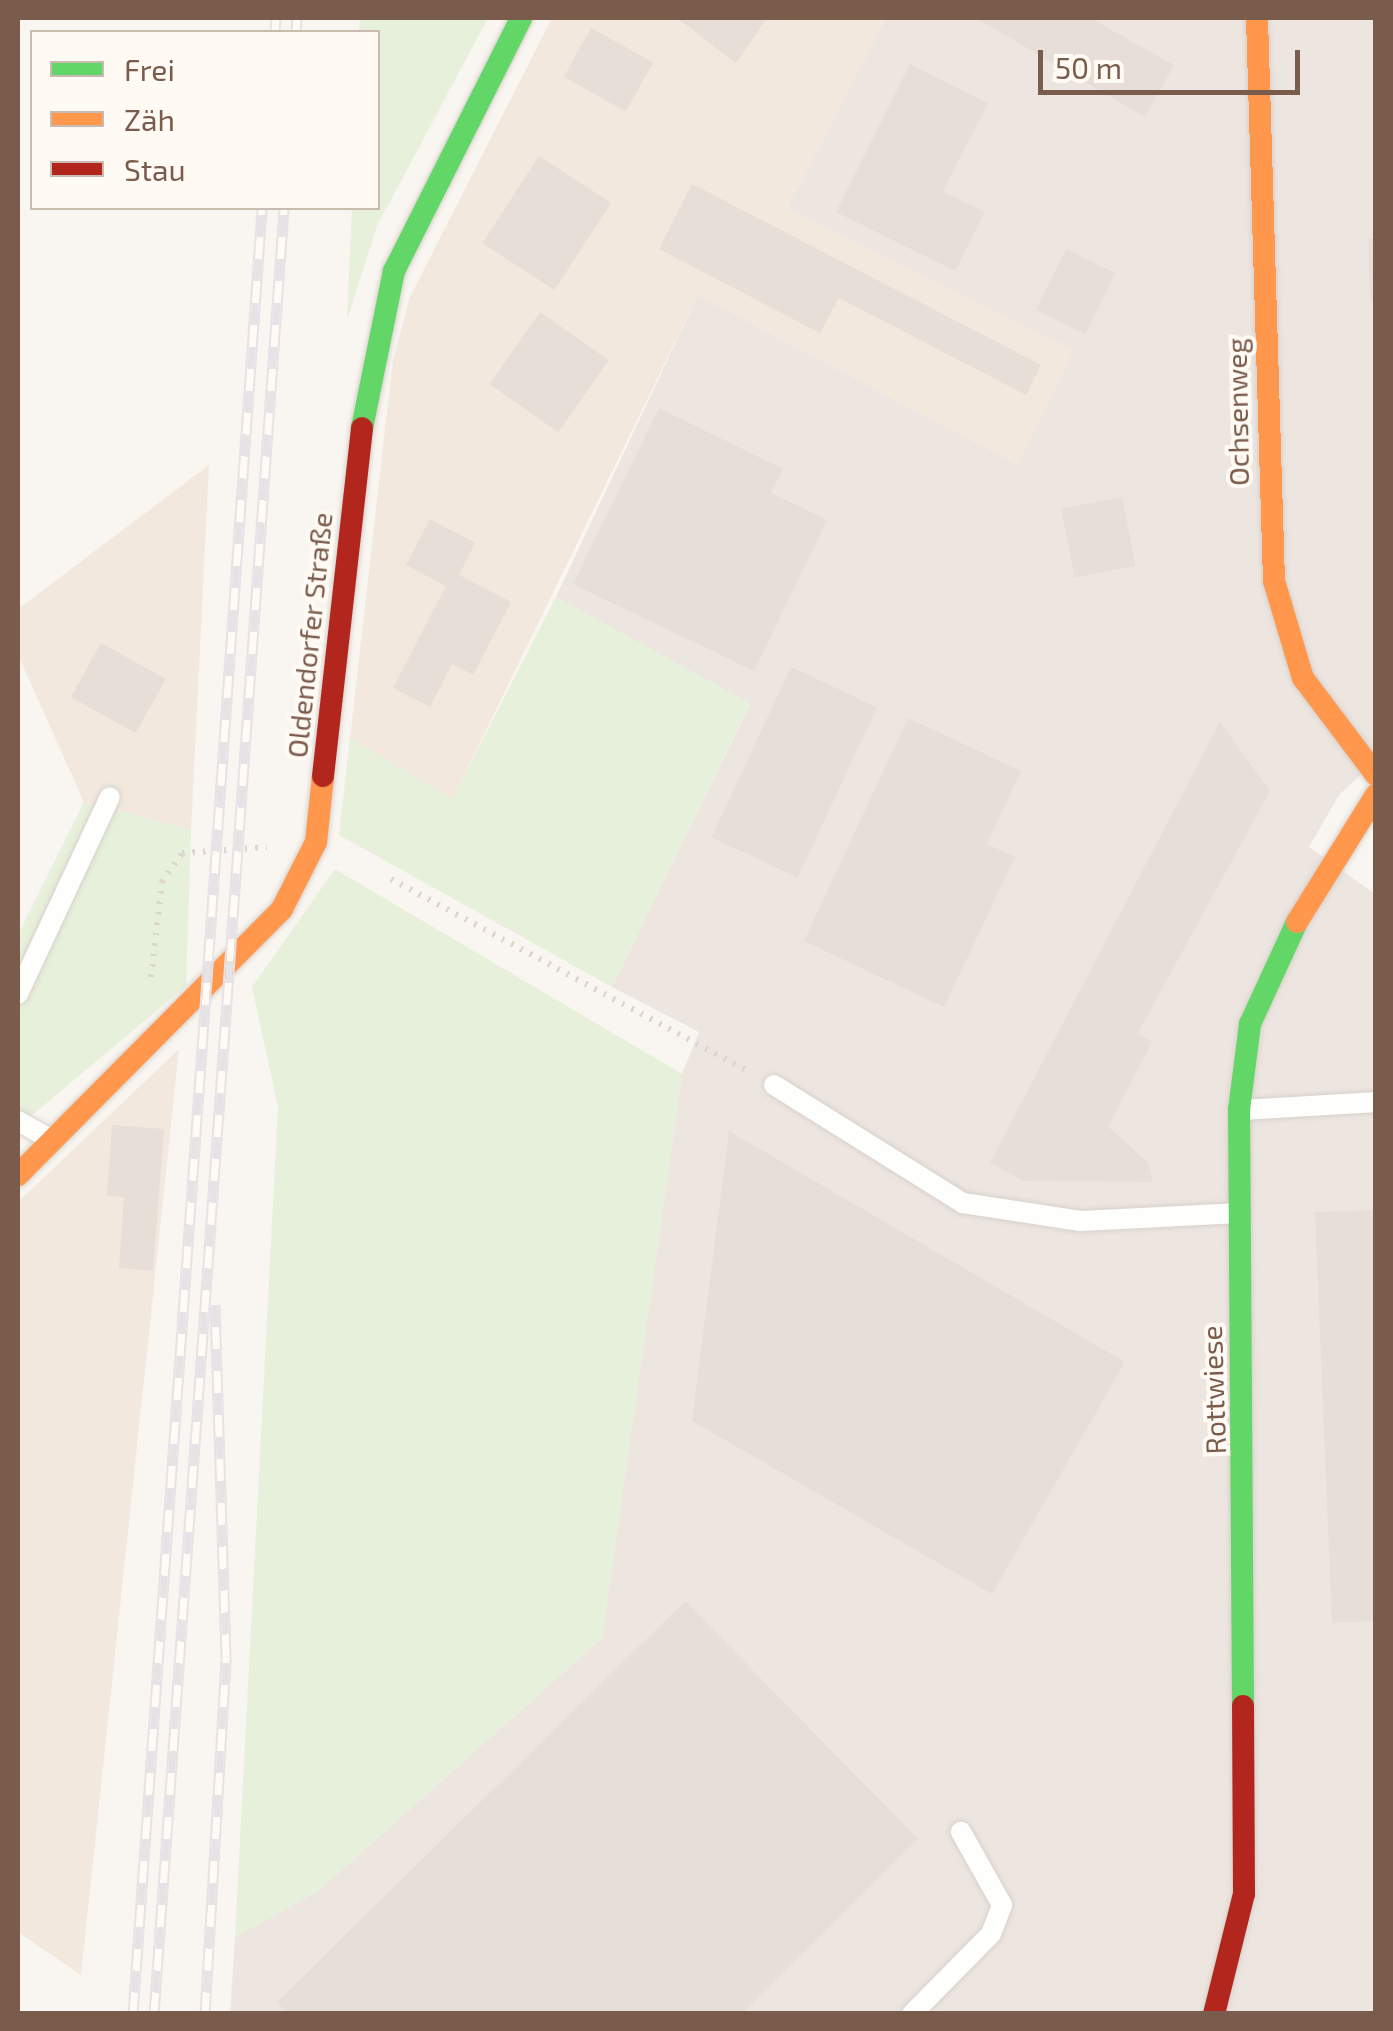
<!DOCTYPE html>
<meta charset="utf-8">
<style>
body{margin:0}
#map{position:relative;width:1393px;height:2031px;overflow:hidden;background:#f9f5f0;font-family:"Exo 2",sans-serif}
div>[style]{position:absolute}
[style*='--x']{left:calc(var(--x)*1px);top:calc(var(--y)*1px);width:calc(var(--w)*1px);rotate:calc(var(--a)*1deg)}
.residential>*{inset:0;background:#f2e8de}
.industrial>*{inset:0;background:#ede5e0}
.green>*{inset:0;background:#e7f0db}
.building>*{inset:0;background:#e6ded7;transform-origin:0 0}
.path>*{height:6px;margin-top:-3px;transform-origin:0;background:repeating-linear-gradient(90deg,#dcd5d0 0 2.5px,transparent 0 10.5px)}
.roads{filter:drop-shadow(0 0 2px #d7d1cb) drop-shadow(0 0 2px #d7d1cb)}
.lane>*{height:20px;margin:-10px;padding:0 10px;transform-origin:10px;border-radius:10px;background:#fefefd}
.fast>*{height:22px;margin:-11px;padding:0 11px;transform-origin:11px;border-radius:11px;background:#63d668}
.slow>*{height:22px;margin:-11px;padding:0 11px;transform-origin:11px;border-radius:11px;background:#ff974d}
.jam>*{height:22px;margin:-11px;padding:0 11px;transform-origin:11px;border-radius:11px;background:#b3261e}
.rail>*{height:11px;margin-top:-5.5px;transform-origin:0;background:repeating-linear-gradient(90deg,#fffaf3 0 22px,#e6e3e7 0 44px);box-sizing:border-box;border-block:2px solid #e6e3e7}
span{translate:-50% -50%;white-space:nowrap;text-align:center;line-height:1.15;-webkit-text-stroke:8px #fffaf3;paint-order:stroke}
.street-label{font-size:28px;color:#7a5c4d}
.frame{position:absolute;inset:0;border:20px solid #7a5c4d;pointer-events:none}
.legend{position:absolute;left:30px;top:30px;width:350px;height:180px;box-sizing:border-box;background:#fffaf3;border:2px solid #cabbb1;margin:0;padding:12px 18px;list-style:none;font-size:30px;color:#7a5c4d}
.legend li{display:flex;align-items:center;gap:20px;height:50px}
.legend b{width:50px;border:2px solid #cabbb1}
.scale{position:absolute;left:1038px;top:50px;width:262px;height:45px;box-sizing:border-box;border:5px solid #7a5c4d;border-top:0;padding-left:12px;font-size:30px;line-height:35px;white-space:nowrap;color:#7a5c4d;-webkit-text-stroke:8px #fffaf3;paint-order:stroke}
</style>
<div id="map">
<div class="residential">
<div style="clip-path:polygon(552px 18px,886px 18px,787px 209px,1075px 350px,1018px 465px,698px 295px,452px 800px,350px 738px,393px 360px,410px 297px)"></div>
<div style="clip-path:polygon(209px 465px,191px 830px,84px 802px,18px 655px,18px 609px)"></div>
<div style="clip-path:polygon(179px 1049px,81px 1975px,18px 1932px,18px 1202px)"></div>
</div>
<div class="industrial">
<div style="clip-path:polygon(886px 18px,1375px 18px,1375px 761px,1339px 795px,1309px 847px,1375px 894px,1375px 2013px,230px 2014px,235px 1937px,318px 1891px,602px 1638px,682px 1074px,699px 1032px,612px 987px,750px 704px,556px 597px,698px 295px,1018px 465px,1074px 350px,787px 209px)"></div>
</div>
<div class="green">
<div style="clip-path:polygon(360px 18px,488px 18px,377px 226px,347px 320px,352px 208px,378px 208px,378px 32px,359px 32px)"></div>
<div style="clip-path:polygon(556px 597px,750px 703px,612px 987px,339px 835px,350px 738px,452px 799px)"></div>
<div style="clip-path:polygon(84px 802px,191px 830px,186px 986px,18px 1127px,18px 935px)"></div>
<div style="clip-path:polygon(335px 869px,682px 1074px,602px 1638px,318px 1891px,235px 1937px,278px 1107px,252px 987px)"></div>
</div>
<div class="building">
<div style="clip-path:polygon(677px 18px,767px 18px,736px 63px)"></div>
<div style="clip-path:polygon(976px 18px,1090px 18px,1174px 65px,1145px 117px)"></div>
<div style="left:591px;top:28px;width:71px;height:56px;rotate:29deg"></div>
<div style="clip-path:polygon(910px 64px,988px 103px,943px 191px,985px 212px,955px 271px,836px 212px)"></div>
<div style="left:539px;top:156px;width:86px;height:104px;rotate:33deg"></div>
<div style="clip-path:polygon(692px 184px,1041px 365px,1026px 395px,839px 298px,820px 333px,659px 249px)"></div>
<div style="clip-path:polygon(1368px 239px,1376px 239px,1376px 299px,1370px 299px)"></div>
<div style="left:1066px;top:249px;width:55px;height:68px;rotate:26deg"></div>
<div style="left:540px;top:312px;width:84px;height:88px;rotate:35deg"></div>
<div style="clip-path:polygon(659px 408px,783px 469px,771px 493px,827px 520px,754px 671px,573px 584px)"></div>
<div style="left:1122px;top:497px;width:70px;height:62px;rotate:79deg"></div>
<div style="clip-path:polygon(430px 519px,475px 543px,459px 575px,511px 602px,473px 675px,452px 664px,430px 707px,393px 688px,446px 586px,406px 565px)"></div>
<div style="left:101px;top:643px;width:74px;height:62px;rotate:29deg"></div>
<div style="left:791px;top:667px;width:95px;height:188px;rotate:25deg"></div>
<div style="clip-path:polygon(908px 718px,1021px 771px,987px 844px,1015px 857px,944px 1007px,804px 941px)"></div>
<div style="clip-path:polygon(1220px 722px,1270px 791px,1138px 1033px,1152px 1042px,1108px 1127px,1148px 1162px,1153px 1182px,1024px 1181px,990px 1163px)"></div>
<div style="clip-path:polygon(112px 1125px,164px 1129px,153px 1271px,119px 1268px,124px 1197px,107px 1196px)"></div>
<div style="clip-path:polygon(729px 1131px,1125px 1362px,992px 1594px,692px 1421px)"></div>
<div style="clip-path:polygon(1376px 1210px,1376px 1621px,1332px 1623px,1315px 1212px)"></div>
<div style="clip-path:polygon(685px 1601px,918px 1839px,741px 2014px,288px 2014px,277px 2002px)"></div>
</div>
<div class="path">
<div style="--x:391;--y:879;--w:409;--a:28.3"></div>
<div style="--x:151;--y:977;--w:96;--a:-83.4"></div>
<div style="--x:162;--y:882;--w:35;--a:-55"></div>
<div style="--x:182;--y:853;--w:85;--a:-4"></div>
</div>
<div class="roads">
<div class="lane">
<div style="--x:18;--y:994;--w:217;--a:-65"></div>
<div style="--x:774;--y:1085;--w:223;--a:32"></div>
<div style="--x:963;--y:1203;--w:119;--a:8.7"></div>
<div style="--x:1081;--y:1221;--w:159;--a:-2.9"></div>
<div style="--x:1243;--y:1110;--w:133;--a:-3.4"></div>
<div style="--x:18;--y:1121;--w:39;--a:29"></div>
<div style="--x:912;--y:2014;--w:112;--a:-45.4"></div>
<div style="--x:991;--y:1934;--w:31;--a:-69"></div>
<div style="--x:1002;--y:1905;--w:84;--a:-119.3"></div>
</div>
<div class="fast">
<div style="--x:362;--y:428;--w:160;--a:-78.5"></div>
<div style="--x:394;--y:271;--w:283;--a:-63.3"></div>
<div style="--x:1243;--y:1706;--w:596;--a:-90.38"></div>
<div style="--x:1239;--y:1110;--w:87;--a:-82.7"></div>
<div style="--x:1250;--y:1024;--w:112;--a:-65.3"></div>
</div>
<div class="slow">
<div style="--x:1257;--y:18;--w:563;--a:88.27"></div>
<div style="--x:1274;--y:581;--w:101;--a:73.4"></div>
<div style="--x:1303;--y:678;--w:121;--a:53"></div>
<div style="--x:1297;--y:922;--w:150;--a:-58.1"></div>
<div style="--x:18;--y:1175;--w:375;--a:-45.2"></div>
<div style="--x:282;--y:909;--w:75;--a:-63.1"></div>
<div style="--x:316;--y:842;--w:66;--a:-83.9"></div>
</div>
<div class="jam">
<div style="--x:323;--y:776;--w:350;--a:-83.6"></div>
<div style="--x:1214;--y:2014;--w:124;--a:-76"></div>
<div style="--x:1244;--y:1894;--w:188;--a:-90.3"></div>
</div>
</div>
<div class="rail">
<div style="--x:275;--y:32;--w:14;--a:-86"></div>
<div style="--x:296;--y:32;--w:14;--a:-86"></div>
<div style="--x:133;--y:2014;--w:1811;--a:-85.91"></div>
<div style="--x:154;--y:2014;--w:1811;--a:-85.88"></div>
<div style="--x:205;--y:2014;--w:359;--a:-86.6"></div>
<div style="--x:226;--y:1656;--w:352;--a:-91.8"></div>
</div>
<div class="street-label">
<span style="left:1237px;top:412px;rotate:-91deg">Ochsenweg</span>
<span style="left:309px;top:635px;rotate:-84deg">Oldendorfer Straße</span>
<span style="left:1213px;top:1390px;rotate:-92deg">Rottwiese</span>
</div>
<div class="frame"></div>
<ul class="legend">
<li><b style="height:12px;background:#63d668"></b>Frei</li>
<li><b style="height:12px;background:#ff974d"></b>Zäh</li>
<li><b style="height:12px;background:#b3261e"></b>Stau</li>
</ul>
<div class="scale">50 m</div>
</div>
